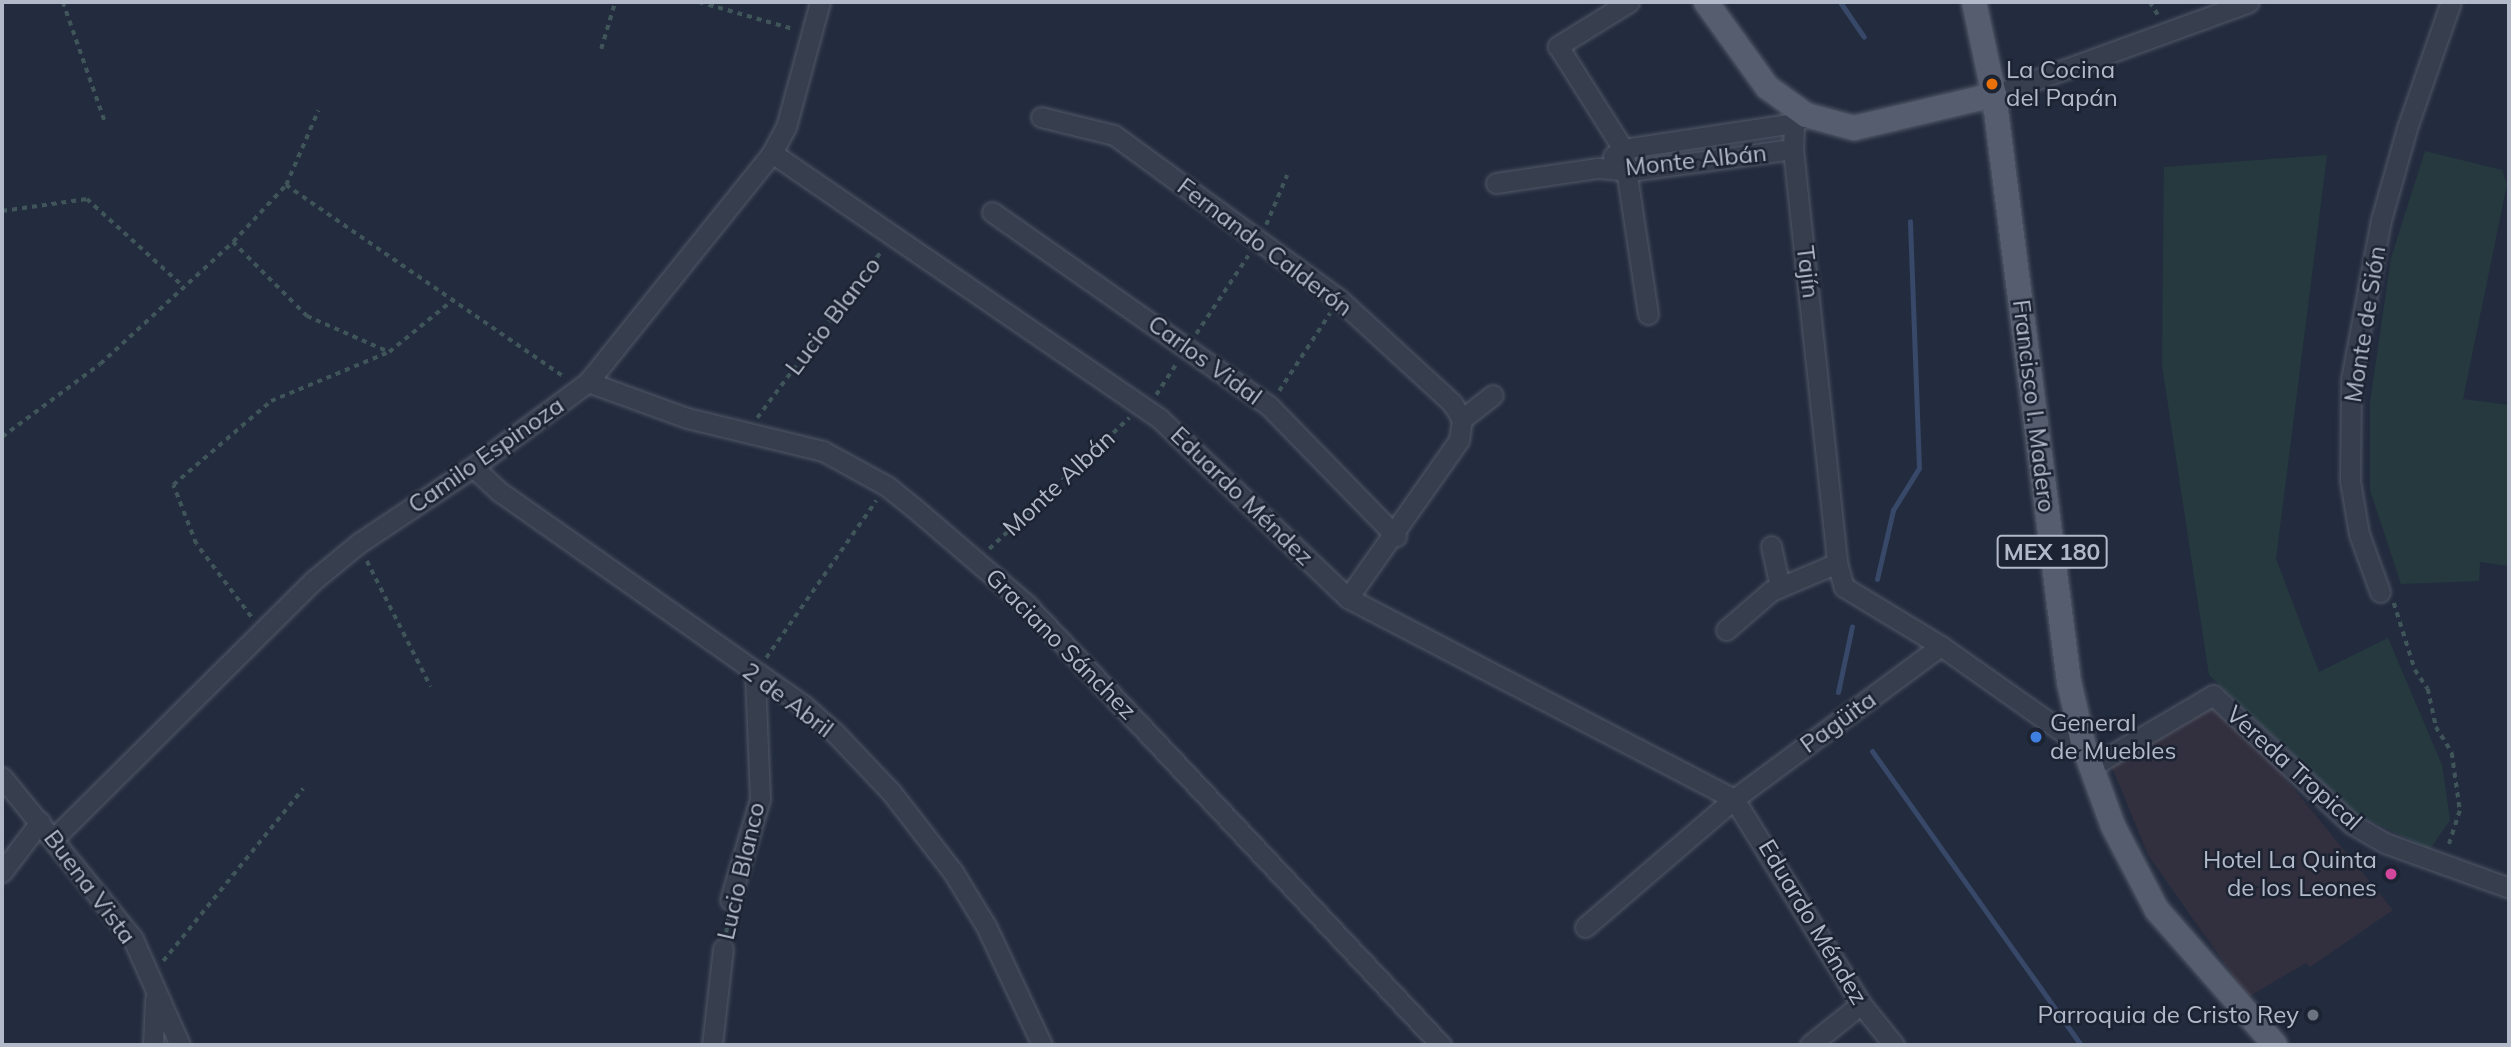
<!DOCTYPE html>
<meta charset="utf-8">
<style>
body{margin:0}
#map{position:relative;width:2511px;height:1047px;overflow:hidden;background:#232c3e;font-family:Mulish,sans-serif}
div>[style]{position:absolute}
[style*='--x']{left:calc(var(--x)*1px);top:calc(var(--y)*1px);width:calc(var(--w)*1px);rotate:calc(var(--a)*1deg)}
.medical>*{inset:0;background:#322f3e}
.green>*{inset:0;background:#25393f}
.stream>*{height:5px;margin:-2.5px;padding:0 2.5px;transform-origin:2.5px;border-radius:2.5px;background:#384868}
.path>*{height:3.5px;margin-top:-1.75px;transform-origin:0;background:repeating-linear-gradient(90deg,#405559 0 5px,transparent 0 10px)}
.roads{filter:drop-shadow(0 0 2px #525968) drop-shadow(0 0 2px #525968)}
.minor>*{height:19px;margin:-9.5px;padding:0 9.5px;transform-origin:9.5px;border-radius:9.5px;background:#373e4e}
.major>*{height:24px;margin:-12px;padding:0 12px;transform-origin:12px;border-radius:12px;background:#555d6e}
.dots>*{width:19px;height:19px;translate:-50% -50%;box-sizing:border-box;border:4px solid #1c2332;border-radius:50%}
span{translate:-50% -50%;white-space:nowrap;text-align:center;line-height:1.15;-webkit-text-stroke:5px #1c2332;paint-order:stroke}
.shield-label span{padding:2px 5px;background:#1c2332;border:2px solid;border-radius:5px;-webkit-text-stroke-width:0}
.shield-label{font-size:23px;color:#b2b9c9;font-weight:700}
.poi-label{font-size:24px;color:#b2b9c9}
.left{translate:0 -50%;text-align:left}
.right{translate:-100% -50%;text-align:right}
.street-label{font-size:24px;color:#b2b9c9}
.frame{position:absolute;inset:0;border:4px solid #b2b9c9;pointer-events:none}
</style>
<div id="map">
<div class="medical">
<div style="clip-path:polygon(2204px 707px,2216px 707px,2272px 762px,2393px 910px,2310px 967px,2306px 963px,2248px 997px,2148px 855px,2111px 765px)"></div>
</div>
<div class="green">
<div style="clip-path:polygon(2425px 151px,2502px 170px,2507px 184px,2463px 399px,2509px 405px,2509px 566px,2480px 562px,2479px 581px,2401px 584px,2370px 490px,2370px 403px,2391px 258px)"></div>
<div style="clip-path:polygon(2327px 155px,2276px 559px,2319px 672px,2388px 638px,2442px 765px,2450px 820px,2430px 849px,2358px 815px,2209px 675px,2162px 365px,2164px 167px)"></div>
</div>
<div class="stream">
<div style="--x:1840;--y:2;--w:42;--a:55.6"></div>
<div style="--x:1877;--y:579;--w:71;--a:-76.9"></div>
<div style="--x:1893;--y:510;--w:49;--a:-58.2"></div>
<div style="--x:1919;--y:468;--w:247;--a:-92.1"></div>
<div style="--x:1838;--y:692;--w:67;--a:-78"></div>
<div style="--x:1872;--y:751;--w:361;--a:54.6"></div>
</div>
<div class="path">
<div style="--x:63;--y:2;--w:127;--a:70.7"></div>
<div style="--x:699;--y:2;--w:98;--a:16"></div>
<div style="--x:2150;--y:2;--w:15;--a:58"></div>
<div style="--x:601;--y:49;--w:49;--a:-73.4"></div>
<div style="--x:286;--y:185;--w:338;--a:34.6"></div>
<div style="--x:2;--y:211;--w:86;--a:-8"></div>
<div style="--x:87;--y:199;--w:128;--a:42.2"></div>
<div style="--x:1266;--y:225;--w:54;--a:-67.2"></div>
<div style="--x:233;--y:242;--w:105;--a:45"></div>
<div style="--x:307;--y:316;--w:90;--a:23.7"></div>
<div style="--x:1196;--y:334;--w:94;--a:-56.3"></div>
<div style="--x:1279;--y:391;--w:93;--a:-56.8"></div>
<div style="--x:1156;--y:395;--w:37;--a:-57"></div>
<div style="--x:757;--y:418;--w:209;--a:-53.3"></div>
<div style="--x:2;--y:437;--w:122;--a:-36.7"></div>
<div style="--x:100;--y:364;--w:180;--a:-42.5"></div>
<div style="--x:233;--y:242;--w:78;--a:-47.1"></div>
<div style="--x:286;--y:185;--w:81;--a:-66.6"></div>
<div style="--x:989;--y:549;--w:192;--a:-43.1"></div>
<div style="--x:367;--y:561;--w:141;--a:63.1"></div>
<div style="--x:2394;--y:603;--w:70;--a:72.6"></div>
<div style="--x:2415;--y:670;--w:23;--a:56"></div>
<div style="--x:2428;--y:689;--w:39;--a:78"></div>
<div style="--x:2436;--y:727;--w:31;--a:58"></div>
<div style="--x:2452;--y:753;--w:59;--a:82.1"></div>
<div style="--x:2460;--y:811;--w:38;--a:108"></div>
<div style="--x:251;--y:617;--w:91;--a:-127"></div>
<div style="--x:196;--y:544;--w:63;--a:-111.3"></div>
<div style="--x:173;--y:485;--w:129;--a:-40.6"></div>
<div style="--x:271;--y:401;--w:128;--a:-22.6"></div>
<div style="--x:389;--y:352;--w:84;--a:-39.2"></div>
<div style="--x:766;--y:658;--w:192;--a:-55"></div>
<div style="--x:726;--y:933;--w:17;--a:-83"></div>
<div style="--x:163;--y:961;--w:222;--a:-50.9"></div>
</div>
<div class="roads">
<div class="minor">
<div style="--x:1629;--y:2;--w:84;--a:148.2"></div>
<div style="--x:1558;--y:46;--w:122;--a:57.7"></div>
<div style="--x:1623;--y:149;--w:167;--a:81.4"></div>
<div style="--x:1994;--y:95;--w:271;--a:-20"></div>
<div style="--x:1806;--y:115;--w:14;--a:146"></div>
<div style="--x:1794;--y:123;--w:26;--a:92"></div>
<div style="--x:1793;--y:149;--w:416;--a:83.9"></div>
<div style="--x:1837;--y:563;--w:25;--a:74"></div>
<div style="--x:1844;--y:587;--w:114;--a:31.3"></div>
<div style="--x:1941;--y:646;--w:175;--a:35.2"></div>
<div style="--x:1041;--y:117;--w:75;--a:13.9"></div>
<div style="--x:1114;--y:135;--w:278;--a:36.1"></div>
<div style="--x:1339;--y:299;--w:154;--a:42.6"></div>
<div style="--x:1452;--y:403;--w:19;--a:58"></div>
<div style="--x:1462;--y:419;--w:21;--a:98"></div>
<div style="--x:1459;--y:440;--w:193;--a:125.1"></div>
<div style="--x:772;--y:153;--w:469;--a:34.4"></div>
<div style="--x:1159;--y:418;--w:261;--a:43.6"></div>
<div style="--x:1348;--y:598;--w:435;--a:27.5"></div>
<div style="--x:1734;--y:799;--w:241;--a:58.2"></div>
<div style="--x:1861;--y:1004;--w:53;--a:51.2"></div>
<div style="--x:1613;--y:156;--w:12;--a:-35"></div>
<div style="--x:1623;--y:149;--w:173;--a:-8.6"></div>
<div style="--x:1496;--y:183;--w:103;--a:-8.4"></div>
<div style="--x:1598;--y:168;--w:32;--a:5"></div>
<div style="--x:1630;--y:171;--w:164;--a:-7.7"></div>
<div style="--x:992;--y:212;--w:338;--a:35"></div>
<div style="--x:1269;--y:406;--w:182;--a:45.7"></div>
<div style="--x:588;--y:382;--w:105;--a:20"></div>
<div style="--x:687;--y:418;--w:140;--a:13.6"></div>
<div style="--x:823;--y:451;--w:73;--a:28.7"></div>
<div style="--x:887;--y:486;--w:33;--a:39"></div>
<div style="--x:913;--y:507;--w:149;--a:40.6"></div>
<div style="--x:1026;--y:604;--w:606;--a:46.74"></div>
<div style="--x:1462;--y:419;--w:39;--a:-38"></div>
<div style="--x:473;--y:467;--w:37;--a:43"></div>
<div style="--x:500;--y:492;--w:369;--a:35.1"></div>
<div style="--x:802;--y:704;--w:44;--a:41.3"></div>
<div style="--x:835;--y:733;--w:81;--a:46.5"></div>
<div style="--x:891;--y:792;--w:101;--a:52.2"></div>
<div style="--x:953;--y:872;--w:63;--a:58.6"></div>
<div style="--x:986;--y:926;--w:132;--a:64.8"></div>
<div style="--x:1771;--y:546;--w:42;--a:77.6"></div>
<div style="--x:2380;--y:592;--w:62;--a:-109.9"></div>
<div style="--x:2359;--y:534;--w:54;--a:-99.6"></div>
<div style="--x:2350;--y:481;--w:101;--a:-89.4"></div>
<div style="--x:2351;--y:380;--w:163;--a:-79.4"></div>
<div style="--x:2381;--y:220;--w:96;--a:-74.2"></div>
<div style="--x:2407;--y:128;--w:133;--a:-70.8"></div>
<div style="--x:1726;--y:630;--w:60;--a:-40.9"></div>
<div style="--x:1771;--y:591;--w:72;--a:-23"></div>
<div style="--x:2091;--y:767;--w:142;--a:-30.5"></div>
<div style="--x:2213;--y:695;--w:190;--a:42.9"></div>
<div style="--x:2352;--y:824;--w:38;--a:30"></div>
<div style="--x:2385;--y:843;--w:132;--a:19.9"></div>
<div style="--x:2;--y:777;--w:208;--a:51"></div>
<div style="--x:133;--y:939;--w:116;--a:66.1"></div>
<div style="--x:54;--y:838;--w:366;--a:-44.8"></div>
<div style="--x:314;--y:580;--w:58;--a:-39.4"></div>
<div style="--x:359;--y:543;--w:137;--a:-33.7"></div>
<div style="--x:473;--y:467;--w:143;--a:-36.5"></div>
<div style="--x:588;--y:382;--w:294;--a:-51.2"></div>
<div style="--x:772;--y:153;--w:30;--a:-62"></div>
<div style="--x:786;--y:127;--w:130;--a:-74.8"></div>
<div style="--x:2;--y:872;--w:63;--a:-52.8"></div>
<div style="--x:730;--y:900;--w:105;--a:-73.5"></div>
<div style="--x:760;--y:799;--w:124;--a:-92.3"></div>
<div style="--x:1585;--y:927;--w:196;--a:-40.7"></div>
<div style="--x:1734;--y:799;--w:257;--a:-36.5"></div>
<div style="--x:153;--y:1045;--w:46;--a:-87.5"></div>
<div style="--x:712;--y:1045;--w:97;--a:-83.5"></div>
<div style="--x:1810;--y:1045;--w:65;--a:-38.8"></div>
</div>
<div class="major">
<div style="--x:1706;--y:2;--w:105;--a:54.3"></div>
<div style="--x:1767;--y:87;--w:48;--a:35.7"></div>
<div style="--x:1806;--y:115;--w:50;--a:15.2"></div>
<div style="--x:1854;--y:128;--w:144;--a:-13.3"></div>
<div style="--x:1974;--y:2;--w:95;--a:77.9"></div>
<div style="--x:1994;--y:95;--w:592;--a:82.72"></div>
<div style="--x:2069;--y:682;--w:67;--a:77"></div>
<div style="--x:2084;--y:747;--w:84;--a:69.8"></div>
<div style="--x:2113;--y:826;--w:95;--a:62.4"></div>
<div style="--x:2157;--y:910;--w:179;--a:48.8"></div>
</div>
</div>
<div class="dots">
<div style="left:1992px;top:84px;background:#e8710a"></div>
<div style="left:2036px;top:737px;background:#3f7fe0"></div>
<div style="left:2391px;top:874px;background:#d1479c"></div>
<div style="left:2313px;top:1015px;background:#6b7280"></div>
</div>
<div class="shield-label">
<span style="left:2052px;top:552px">MEX 180</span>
</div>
<div class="poi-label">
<span class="left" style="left:2006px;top:84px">La Cocina<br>del Papán</span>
<span class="left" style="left:2050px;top:737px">General<br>de Muebles</span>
<span class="right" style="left:2377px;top:874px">Hotel La Quinta<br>de los Leones</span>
<span class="right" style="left:2299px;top:1015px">Parroquia de Cristo Rey</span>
</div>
<div class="street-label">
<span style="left:1696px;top:160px;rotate:-6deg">Monte Albán</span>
<span style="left:1265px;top:247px;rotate:37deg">Fernando Calderón</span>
<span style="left:1808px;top:272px;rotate:83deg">Tajín</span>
<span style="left:833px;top:316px;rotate:-53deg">Lucio Blanco</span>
<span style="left:2365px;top:324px;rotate:-81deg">Monte de Sión</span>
<span style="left:1205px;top:360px;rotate:36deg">Carlos Vidal</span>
<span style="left:2034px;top:406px;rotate:83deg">Francisco I. Madero</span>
<span style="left:486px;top:455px;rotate:-35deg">Camilo Espinoza</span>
<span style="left:1059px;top:483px;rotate:-43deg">Monte Albán</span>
<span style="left:1242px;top:496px;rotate:44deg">Eduardo Méndez</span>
<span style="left:1061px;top:644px;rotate:45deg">Graciano Sánchez</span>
<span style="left:788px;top:700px;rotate:37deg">2 de Abril</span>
<span style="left:1838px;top:722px;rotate:-36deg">Pagüita</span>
<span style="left:2294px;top:768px;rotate:42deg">Vereda Tropical</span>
<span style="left:741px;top:871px;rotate:-77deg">Lucio Blanco</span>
<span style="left:90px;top:887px;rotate:53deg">Buena Vista</span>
<span style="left:1813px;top:922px;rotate:59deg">Eduardo Méndez</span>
</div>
<div class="frame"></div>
</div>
